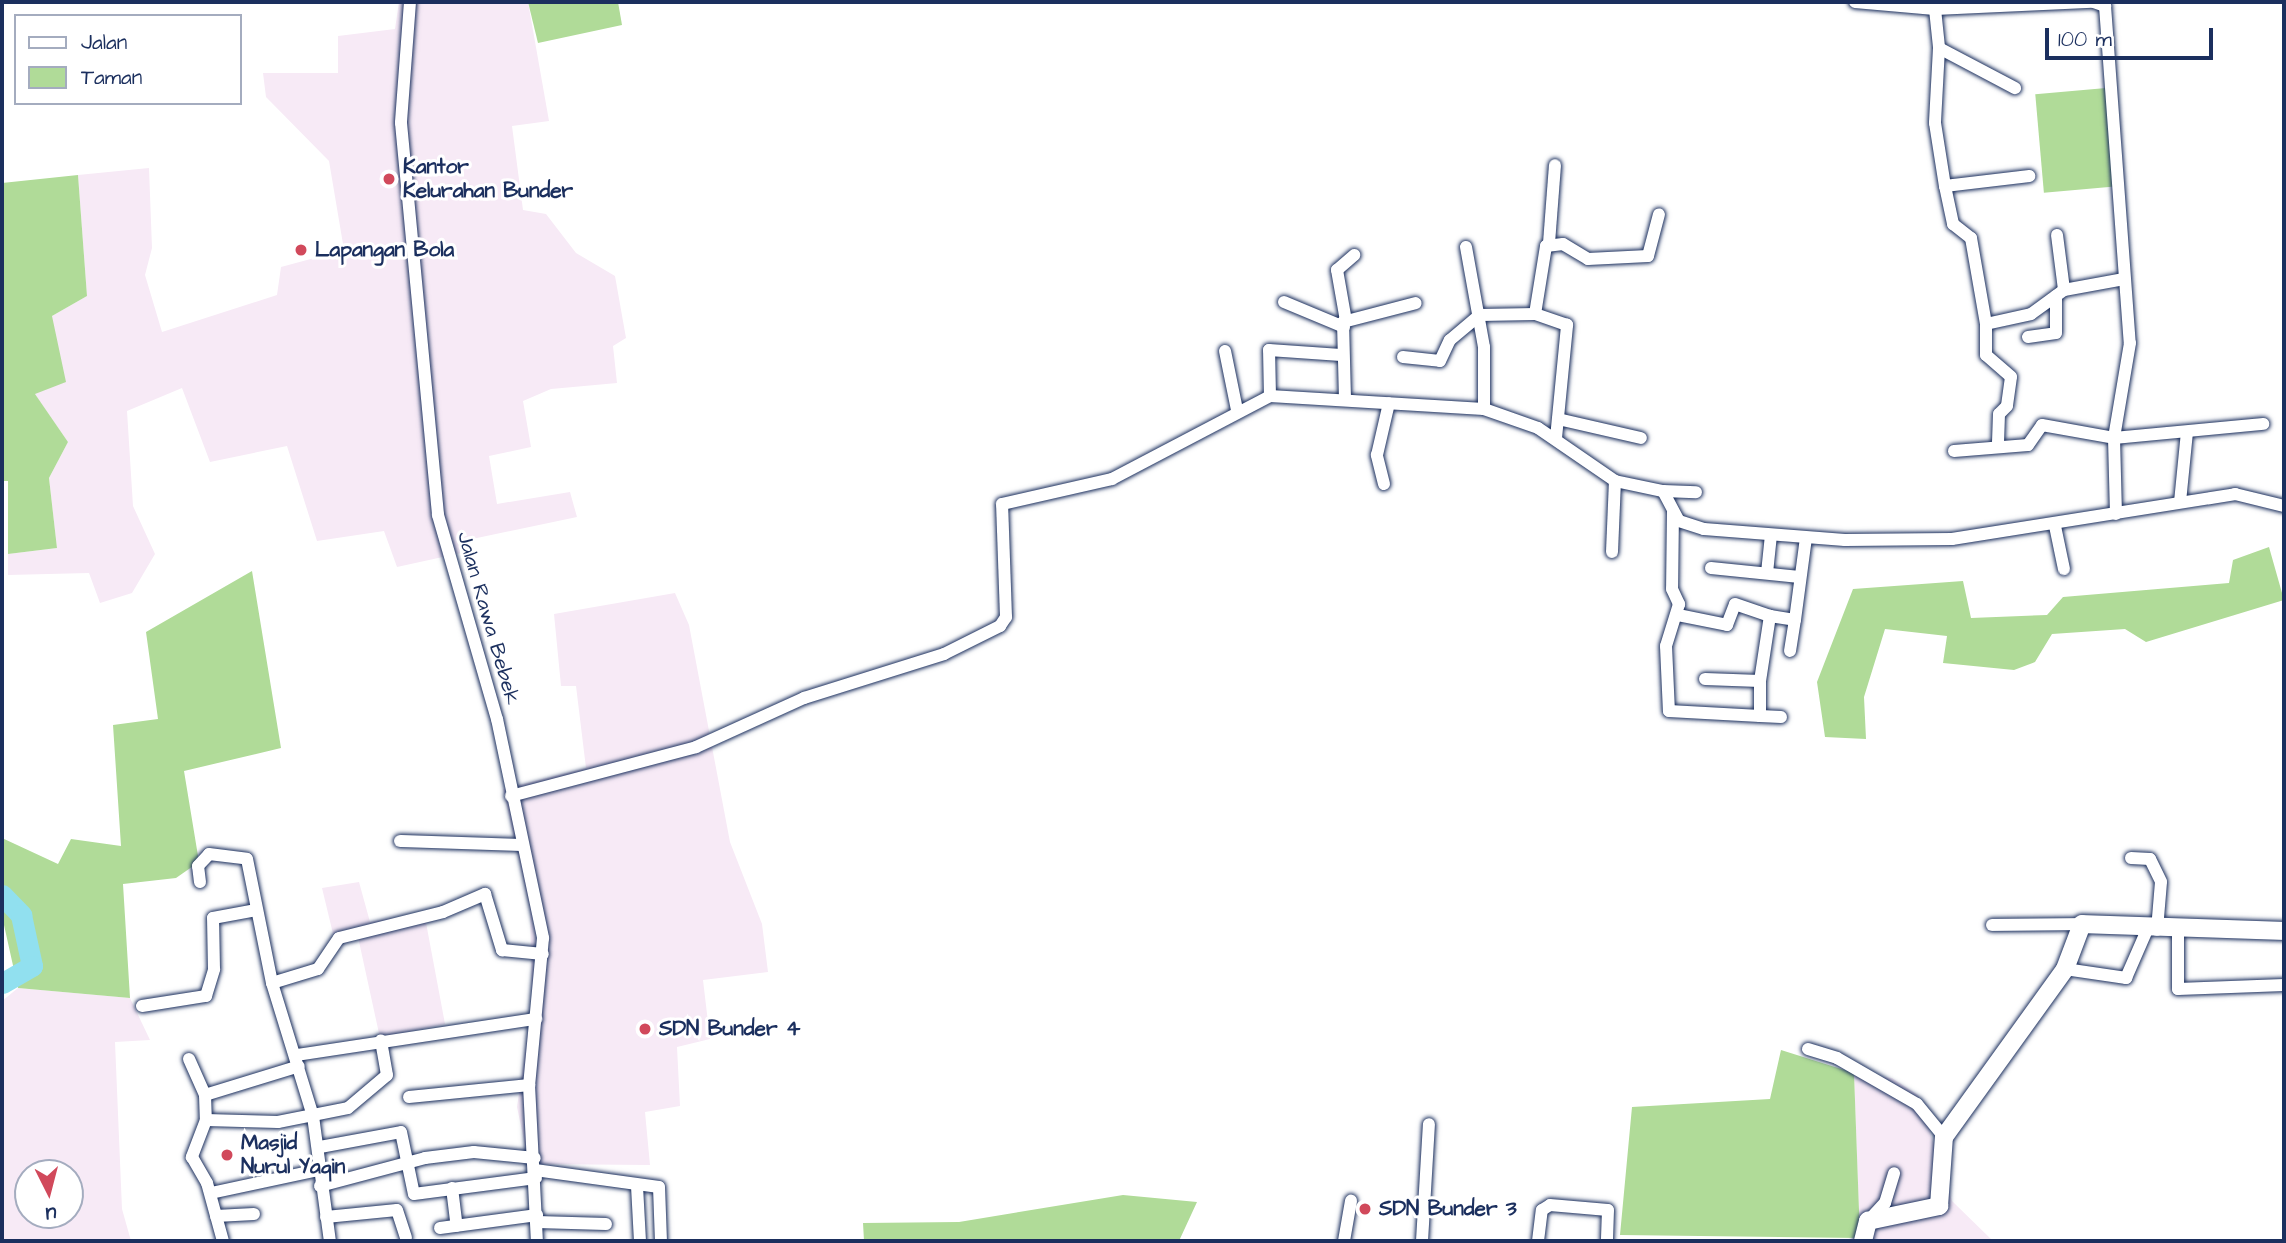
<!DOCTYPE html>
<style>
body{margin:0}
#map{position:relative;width:2286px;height:1243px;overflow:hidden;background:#fff;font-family:"Architects Daughter",sans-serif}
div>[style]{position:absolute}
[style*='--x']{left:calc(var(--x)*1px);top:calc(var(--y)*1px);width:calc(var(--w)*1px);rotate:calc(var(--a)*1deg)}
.built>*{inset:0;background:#f7eaf6}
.green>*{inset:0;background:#b0db98;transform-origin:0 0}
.river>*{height:21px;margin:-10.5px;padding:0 10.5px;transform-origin:10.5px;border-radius:10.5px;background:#91e0ef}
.roads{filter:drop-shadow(0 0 2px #1b2f5e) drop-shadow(0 0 2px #1b2f5e)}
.street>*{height:12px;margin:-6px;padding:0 6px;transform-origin:6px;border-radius:6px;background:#fff}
.secondary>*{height:18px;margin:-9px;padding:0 9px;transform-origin:9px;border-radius:9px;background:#fff}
.dots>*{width:19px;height:19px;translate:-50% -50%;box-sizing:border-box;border:4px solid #fff;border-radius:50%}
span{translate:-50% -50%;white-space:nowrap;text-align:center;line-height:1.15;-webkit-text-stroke:6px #fff;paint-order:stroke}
.poi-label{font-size:21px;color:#1b2f5e;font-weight:700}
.left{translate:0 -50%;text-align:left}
.street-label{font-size:21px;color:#1b2f5e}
.frame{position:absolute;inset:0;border:4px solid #1b2f5e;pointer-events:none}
.legend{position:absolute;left:14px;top:14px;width:228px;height:91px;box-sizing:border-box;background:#fff;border:2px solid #a4acbf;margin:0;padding:9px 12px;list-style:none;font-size:21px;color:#1b2f5e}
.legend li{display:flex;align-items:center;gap:14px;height:35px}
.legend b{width:35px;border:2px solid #a4acbf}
.north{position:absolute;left:14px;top:1159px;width:70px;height:70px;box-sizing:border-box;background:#fff;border:2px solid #a4acbf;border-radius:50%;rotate:174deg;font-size:19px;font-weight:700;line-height:28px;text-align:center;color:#1b2f5e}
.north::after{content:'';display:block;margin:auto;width:24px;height:32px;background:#d1495b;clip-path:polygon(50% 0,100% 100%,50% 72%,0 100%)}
.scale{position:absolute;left:2045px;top:28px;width:168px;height:32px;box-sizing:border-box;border:4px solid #1b2f5e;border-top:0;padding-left:9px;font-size:21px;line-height:24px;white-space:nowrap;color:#1b2f5e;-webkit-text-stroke:5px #fff;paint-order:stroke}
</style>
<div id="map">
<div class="built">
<div style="clip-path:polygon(399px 2px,528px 2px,549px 121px,512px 126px,523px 210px,546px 214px,576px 253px,615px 276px,626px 338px,613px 346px,617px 383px,551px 389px,523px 401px,531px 447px,489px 456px,497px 504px,570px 492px,577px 517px,458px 542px,461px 553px,397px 567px,384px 531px,317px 541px,287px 446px,210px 462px,182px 388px,127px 411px,133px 506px,155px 554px,132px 593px,100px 603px,89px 573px,8px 575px,8px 554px,57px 548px,49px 478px,68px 442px,34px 393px,52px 316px,87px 296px,78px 175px,149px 168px,152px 248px,145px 275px,162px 332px,277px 295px,281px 267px,344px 250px,329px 161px,266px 97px,263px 73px,338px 73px,338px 36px,395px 29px)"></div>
<div style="clip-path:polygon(675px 593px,689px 625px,730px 842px,762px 924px,768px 972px,703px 980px,710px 1039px,677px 1047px,680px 1106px,645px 1112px,650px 1165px,529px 1164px,517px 1107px,532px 1005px,530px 909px,503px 789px,586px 768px,576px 686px,561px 686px,554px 614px)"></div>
<div style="clip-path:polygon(359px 882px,370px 922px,424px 912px,445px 1024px,380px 1038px,358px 937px,335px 942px,322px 888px)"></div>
<div style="clip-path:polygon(evenodd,18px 988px,130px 998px,150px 1040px,115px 1042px,122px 1209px,131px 1241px,2px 1241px,2px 1001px,18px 988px,28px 1173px,70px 1173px,70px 1215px,28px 1215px,28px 1173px)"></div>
<div style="clip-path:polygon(1854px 1073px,1892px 1078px,1918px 1095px,1952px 1201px,1993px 1241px,1860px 1241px)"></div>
</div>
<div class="green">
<div style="clip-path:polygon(528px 2px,618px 2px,622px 25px,538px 43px)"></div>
<div style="left:2106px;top:88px;width:99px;height:71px;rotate:85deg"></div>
<div style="clip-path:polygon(78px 175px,87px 296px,52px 316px,66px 382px,35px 394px,68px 442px,49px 478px,57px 548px,8px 554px,8px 481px,2px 481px,2px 183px)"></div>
<div style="clip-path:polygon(2269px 547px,2284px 600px,2146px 642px,2125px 629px,2052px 634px,2035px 662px,2014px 670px,1943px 663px,1947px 636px,1885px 629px,1864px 697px,1866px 739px,1825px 737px,1817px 682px,1853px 589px,1963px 581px,1971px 618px,2047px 615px,2063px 597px,2229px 583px,2233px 560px)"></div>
<div style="clip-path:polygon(252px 571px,281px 748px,184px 771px,199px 862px,176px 878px,123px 884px,130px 998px,18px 988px,2px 916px,2px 838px,58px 864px,71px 839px,121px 846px,113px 725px,158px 719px,146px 632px)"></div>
<div style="clip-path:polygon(1781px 1050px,1854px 1073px,1860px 1238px,1620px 1235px,1632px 1107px,1770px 1099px)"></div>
<div style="clip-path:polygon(1123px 1195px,1197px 1202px,1179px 1241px,864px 1241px,863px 1223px,959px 1222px)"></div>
</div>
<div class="river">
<div style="--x:2;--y:895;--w:28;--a:46"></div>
<div style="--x:21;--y:915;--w:52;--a:77.8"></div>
<div style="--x:32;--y:966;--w:34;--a:150"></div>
</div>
<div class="roads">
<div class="street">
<div style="--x:410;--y:2;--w:121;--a:94.3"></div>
<div style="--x:401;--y:123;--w:394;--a:84.6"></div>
<div style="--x:438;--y:515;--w:212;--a:73.9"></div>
<div style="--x:497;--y:719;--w:224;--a:78.1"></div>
<div style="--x:543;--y:938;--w:148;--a:95.4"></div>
<div style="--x:529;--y:1085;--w:156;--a:87.1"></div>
<div style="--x:1855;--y:2;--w:80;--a:5"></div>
<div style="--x:1935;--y:9;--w:157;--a:-2.6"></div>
<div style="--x:2094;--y:2;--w:12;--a:20"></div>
<div style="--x:2105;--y:6;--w:338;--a:85.8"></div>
<div style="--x:2130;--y:343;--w:96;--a:99.6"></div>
<div style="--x:2114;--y:438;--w:76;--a:88.5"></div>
<div style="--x:1935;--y:9;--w:39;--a:84"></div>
<div style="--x:1939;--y:48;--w:86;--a:27.8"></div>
<div style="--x:1939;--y:48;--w:75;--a:93.1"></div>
<div style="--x:1935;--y:123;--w:64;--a:81"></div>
<div style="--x:1945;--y:186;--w:85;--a:-6.8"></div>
<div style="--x:1945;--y:186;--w:39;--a:78"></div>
<div style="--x:1953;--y:224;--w:23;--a:38"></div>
<div style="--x:1971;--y:238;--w:87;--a:80.1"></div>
<div style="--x:1986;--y:324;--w:46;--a:-12.5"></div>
<div style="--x:2031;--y:314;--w:41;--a:-36"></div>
<div style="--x:2064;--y:290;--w:61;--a:-10.4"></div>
<div style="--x:2057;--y:235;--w:55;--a:82.7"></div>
<div style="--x:1549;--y:243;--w:78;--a:-85.6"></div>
<div style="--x:1466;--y:247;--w:102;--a:79.8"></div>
<div style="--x:1484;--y:347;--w:62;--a:90"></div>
<div style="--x:1284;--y:302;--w:65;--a:22.6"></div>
<div style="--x:1346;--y:321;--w:52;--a:-100"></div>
<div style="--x:1337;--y:270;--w:23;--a:-41"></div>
<div style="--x:1986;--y:324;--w:31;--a:90"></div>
<div style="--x:1986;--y:355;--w:33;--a:41"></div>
<div style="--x:2011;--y:377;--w:29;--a:98"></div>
<div style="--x:2007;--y:406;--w:11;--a:135"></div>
<div style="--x:1999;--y:414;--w:32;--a:92"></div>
<div style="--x:2028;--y:337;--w:28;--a:-8"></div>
<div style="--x:2056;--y:333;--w:37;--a:-90"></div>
<div style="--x:1225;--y:351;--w:60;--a:78.5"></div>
<div style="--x:1403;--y:357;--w:37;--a:6"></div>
<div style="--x:1440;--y:361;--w:23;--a:-65"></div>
<div style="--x:1450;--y:340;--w:39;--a:-40"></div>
<div style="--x:1480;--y:315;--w:55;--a:-1"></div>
<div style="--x:1270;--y:396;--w:46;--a:-91.2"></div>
<div style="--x:1269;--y:350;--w:72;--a:4"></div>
<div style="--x:1345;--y:399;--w:77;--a:-91.5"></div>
<div style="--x:1343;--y:322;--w:75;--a:-14.6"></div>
<div style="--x:1558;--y:419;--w:85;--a:12.9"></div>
<div style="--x:1556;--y:438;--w:114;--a:-84.4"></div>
<div style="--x:1567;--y:325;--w:34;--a:-161"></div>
<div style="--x:1535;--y:314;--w:69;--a:-80.8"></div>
<div style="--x:1546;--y:246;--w:17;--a:-7"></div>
<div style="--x:1563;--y:244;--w:29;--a:31"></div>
<div style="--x:1588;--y:259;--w:60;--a:-2.9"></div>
<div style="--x:1648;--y:256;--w:43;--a:-75.3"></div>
<div style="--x:1954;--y:451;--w:74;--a:-4.6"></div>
<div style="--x:2028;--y:445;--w:24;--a:-55"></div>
<div style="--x:2042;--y:425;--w:73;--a:10.2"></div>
<div style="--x:2114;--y:438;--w:150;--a:-5.4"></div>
<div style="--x:1384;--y:484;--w:30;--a:-104"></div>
<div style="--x:1377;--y:455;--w:53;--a:-77"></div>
<div style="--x:1663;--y:491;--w:33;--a:2"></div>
<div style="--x:2180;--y:502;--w:70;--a:-84.3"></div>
<div style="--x:1673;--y:512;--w:77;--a:90.7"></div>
<div style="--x:1672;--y:589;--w:17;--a:65"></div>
<div style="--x:1679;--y:604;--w:44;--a:107.2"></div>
<div style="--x:1666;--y:646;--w:65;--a:87.4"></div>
<div style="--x:1669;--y:711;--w:91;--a:3.1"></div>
<div style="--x:1760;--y:716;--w:35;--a:-90"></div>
<div style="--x:2055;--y:526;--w:44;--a:78.2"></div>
<div style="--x:1612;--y:552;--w:71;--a:-87.6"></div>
<div style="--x:1711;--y:568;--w:89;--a:5.8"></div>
<div style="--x:1767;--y:573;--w:38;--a:-84"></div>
<div style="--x:1678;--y:615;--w:50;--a:11.5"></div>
<div style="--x:1727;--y:625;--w:22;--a:-69"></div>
<div style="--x:1735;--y:604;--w:37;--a:19"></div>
<div style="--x:1790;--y:651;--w:31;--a:-81"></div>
<div style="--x:1705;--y:679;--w:55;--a:2.1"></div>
<div style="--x:1760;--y:681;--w:66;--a:-81.3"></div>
<div style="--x:1770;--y:616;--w:25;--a:9"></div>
<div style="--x:1795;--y:620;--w:83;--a:-82.4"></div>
<div style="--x:1760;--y:716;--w:21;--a:3"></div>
<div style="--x:511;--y:796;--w:191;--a:-14.8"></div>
<div style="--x:696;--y:747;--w:119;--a:-24.4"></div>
<div style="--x:804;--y:698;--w:147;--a:-17.4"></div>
<div style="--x:944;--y:654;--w:63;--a:-26.6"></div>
<div style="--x:1000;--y:626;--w:11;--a:-56"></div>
<div style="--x:1006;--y:617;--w:113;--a:-92"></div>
<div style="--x:1002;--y:504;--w:113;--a:-12.8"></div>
<div style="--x:1112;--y:479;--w:178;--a:-27.7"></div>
<div style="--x:1270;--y:396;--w:214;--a:3.5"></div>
<div style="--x:1484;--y:409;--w:57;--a:19.4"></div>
<div style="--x:1538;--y:428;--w:93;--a:34.5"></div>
<div style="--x:1615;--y:481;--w:49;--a:11.8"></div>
<div style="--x:1663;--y:491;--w:34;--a:62"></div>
<div style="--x:1679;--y:521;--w:26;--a:18"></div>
<div style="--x:1704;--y:529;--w:141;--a:4.5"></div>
<div style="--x:1845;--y:540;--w:107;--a:-0.5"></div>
<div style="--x:1952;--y:539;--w:287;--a:-9"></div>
<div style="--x:2235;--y:494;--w:50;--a:13.8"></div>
<div style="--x:400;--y:841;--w:123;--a:1.9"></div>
<div style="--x:2131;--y:858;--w:19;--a:3"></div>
<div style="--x:2150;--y:859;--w:25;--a:64"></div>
<div style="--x:2161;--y:882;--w:48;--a:94.8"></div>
<div style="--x:200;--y:882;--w:16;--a:-97"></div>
<div style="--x:198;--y:866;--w:16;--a:-47"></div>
<div style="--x:209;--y:854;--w:38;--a:7"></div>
<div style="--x:247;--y:859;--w:126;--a:78.6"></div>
<div style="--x:272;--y:983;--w:139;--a:72.9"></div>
<div style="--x:313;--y:1116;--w:126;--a:82.3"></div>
<div style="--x:1992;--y:925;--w:90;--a:-0.6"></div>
<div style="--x:2178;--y:931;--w:58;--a:90"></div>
<div style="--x:2178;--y:989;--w:106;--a:-2.2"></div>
<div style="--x:2065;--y:969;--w:62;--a:8.4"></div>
<div style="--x:2126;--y:978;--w:52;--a:-66.4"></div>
<div style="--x:272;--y:983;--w:48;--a:-16.9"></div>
<div style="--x:318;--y:969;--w:37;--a:-56"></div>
<div style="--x:339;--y:938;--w:107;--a:-14"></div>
<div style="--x:443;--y:912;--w:46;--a:-23.2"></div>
<div style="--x:485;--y:894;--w:59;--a:73.1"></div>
<div style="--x:502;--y:950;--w:41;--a:5.6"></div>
<div style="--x:142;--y:1006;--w:65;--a:-8.9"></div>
<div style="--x:206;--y:996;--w:28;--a:-73"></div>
<div style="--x:214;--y:969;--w:51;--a:-91.1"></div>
<div style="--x:213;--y:918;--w:44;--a:-10.5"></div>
<div style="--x:1808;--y:1049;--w:30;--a:17"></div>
<div style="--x:1837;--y:1058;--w:92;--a:29.9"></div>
<div style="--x:1917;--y:1104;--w:43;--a:50.7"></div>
<div style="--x:297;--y:1055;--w:242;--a:-8.6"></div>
<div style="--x:189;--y:1059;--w:39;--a:66"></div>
<div style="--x:205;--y:1095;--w:25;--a:88"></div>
<div style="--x:206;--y:1120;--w:40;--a:111"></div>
<div style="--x:192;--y:1157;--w:30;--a:60"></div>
<div style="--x:207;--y:1183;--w:60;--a:74.6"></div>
<div style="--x:205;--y:1095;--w:98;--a:-17.1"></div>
<div style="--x:409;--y:1097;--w:121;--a:-5.7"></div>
<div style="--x:206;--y:1120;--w:72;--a:1.6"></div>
<div style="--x:278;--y:1122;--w:71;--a:-11.3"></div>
<div style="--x:348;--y:1108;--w:51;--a:-40.2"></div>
<div style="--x:387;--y:1075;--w:35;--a:-100"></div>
<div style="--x:320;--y:1147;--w:82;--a:-10.5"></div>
<div style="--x:401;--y:1132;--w:63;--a:78.2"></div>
<div style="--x:414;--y:1194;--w:123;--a:-7.5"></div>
<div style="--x:535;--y:1170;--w:125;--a:7.8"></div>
<div style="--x:659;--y:1187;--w:54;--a:87.9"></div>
<div style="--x:320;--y:1186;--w:109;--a:-14.9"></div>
<div style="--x:425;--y:1158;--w:49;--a:-7"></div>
<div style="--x:474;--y:1152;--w:61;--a:5.6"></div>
<div style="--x:637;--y:1186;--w:55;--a:86.9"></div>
<div style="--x:452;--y:1188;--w:38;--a:83"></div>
<div style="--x:211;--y:1193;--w:109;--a:-12.1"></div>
<div style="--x:216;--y:1216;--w:38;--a:-3"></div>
<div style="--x:326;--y:1217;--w:71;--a:-5.6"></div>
<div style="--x:397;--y:1210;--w:29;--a:72"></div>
<div style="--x:1868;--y:1221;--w:25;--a:-47"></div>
<div style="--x:1885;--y:1203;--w:31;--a:-73"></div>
<div style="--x:537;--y:1222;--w:69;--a:1.7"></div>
<div style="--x:440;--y:1228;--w:98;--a:-7.6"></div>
<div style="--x:1344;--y:1241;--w:41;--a:-80.1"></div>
<div style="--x:1422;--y:1241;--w:117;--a:-86.6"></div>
<div style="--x:1538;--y:1241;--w:31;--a:-83"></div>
<div style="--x:1542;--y:1210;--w:9;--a:-32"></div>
<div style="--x:1550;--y:1205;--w:58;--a:4.9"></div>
<div style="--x:1608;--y:1210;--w:31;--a:92"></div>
</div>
<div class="secondary">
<div style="--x:1863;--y:1241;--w:21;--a:-76"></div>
<div style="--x:1868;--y:1221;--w:73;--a:-11.9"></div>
<div style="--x:1939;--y:1206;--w:69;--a:-85.9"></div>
<div style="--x:1944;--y:1137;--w:207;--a:-54.2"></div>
<div style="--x:2065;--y:969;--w:48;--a:-69.3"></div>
<div style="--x:2082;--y:924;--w:202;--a:2"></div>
</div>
</div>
<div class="dots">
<div style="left:389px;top:179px;background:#d1495b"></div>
<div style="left:301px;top:250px;background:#d1495b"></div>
<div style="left:645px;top:1029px;background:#d1495b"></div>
<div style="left:227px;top:1155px;background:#d1495b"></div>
<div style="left:1365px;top:1209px;background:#d1495b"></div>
</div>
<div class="poi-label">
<span class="left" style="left:403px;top:179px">Kantor<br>Kelurahan Bunder</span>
<span class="left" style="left:315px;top:250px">Lapangan Bola</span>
<span class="left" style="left:659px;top:1029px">SDN Bunder 4</span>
<span class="left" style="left:241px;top:1155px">Masjid<br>Nurul Yaqin</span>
<span class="left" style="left:1379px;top:1209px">SDN Bunder 3</span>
</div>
<div class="street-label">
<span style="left:488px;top:618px;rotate:74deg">Jalan Rawa Bebek</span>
</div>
<div class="frame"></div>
<ul class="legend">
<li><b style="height:9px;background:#fff"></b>Jalan</li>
<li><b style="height:19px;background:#b0db98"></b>Taman</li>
</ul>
<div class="north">U</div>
<div class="scale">100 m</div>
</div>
